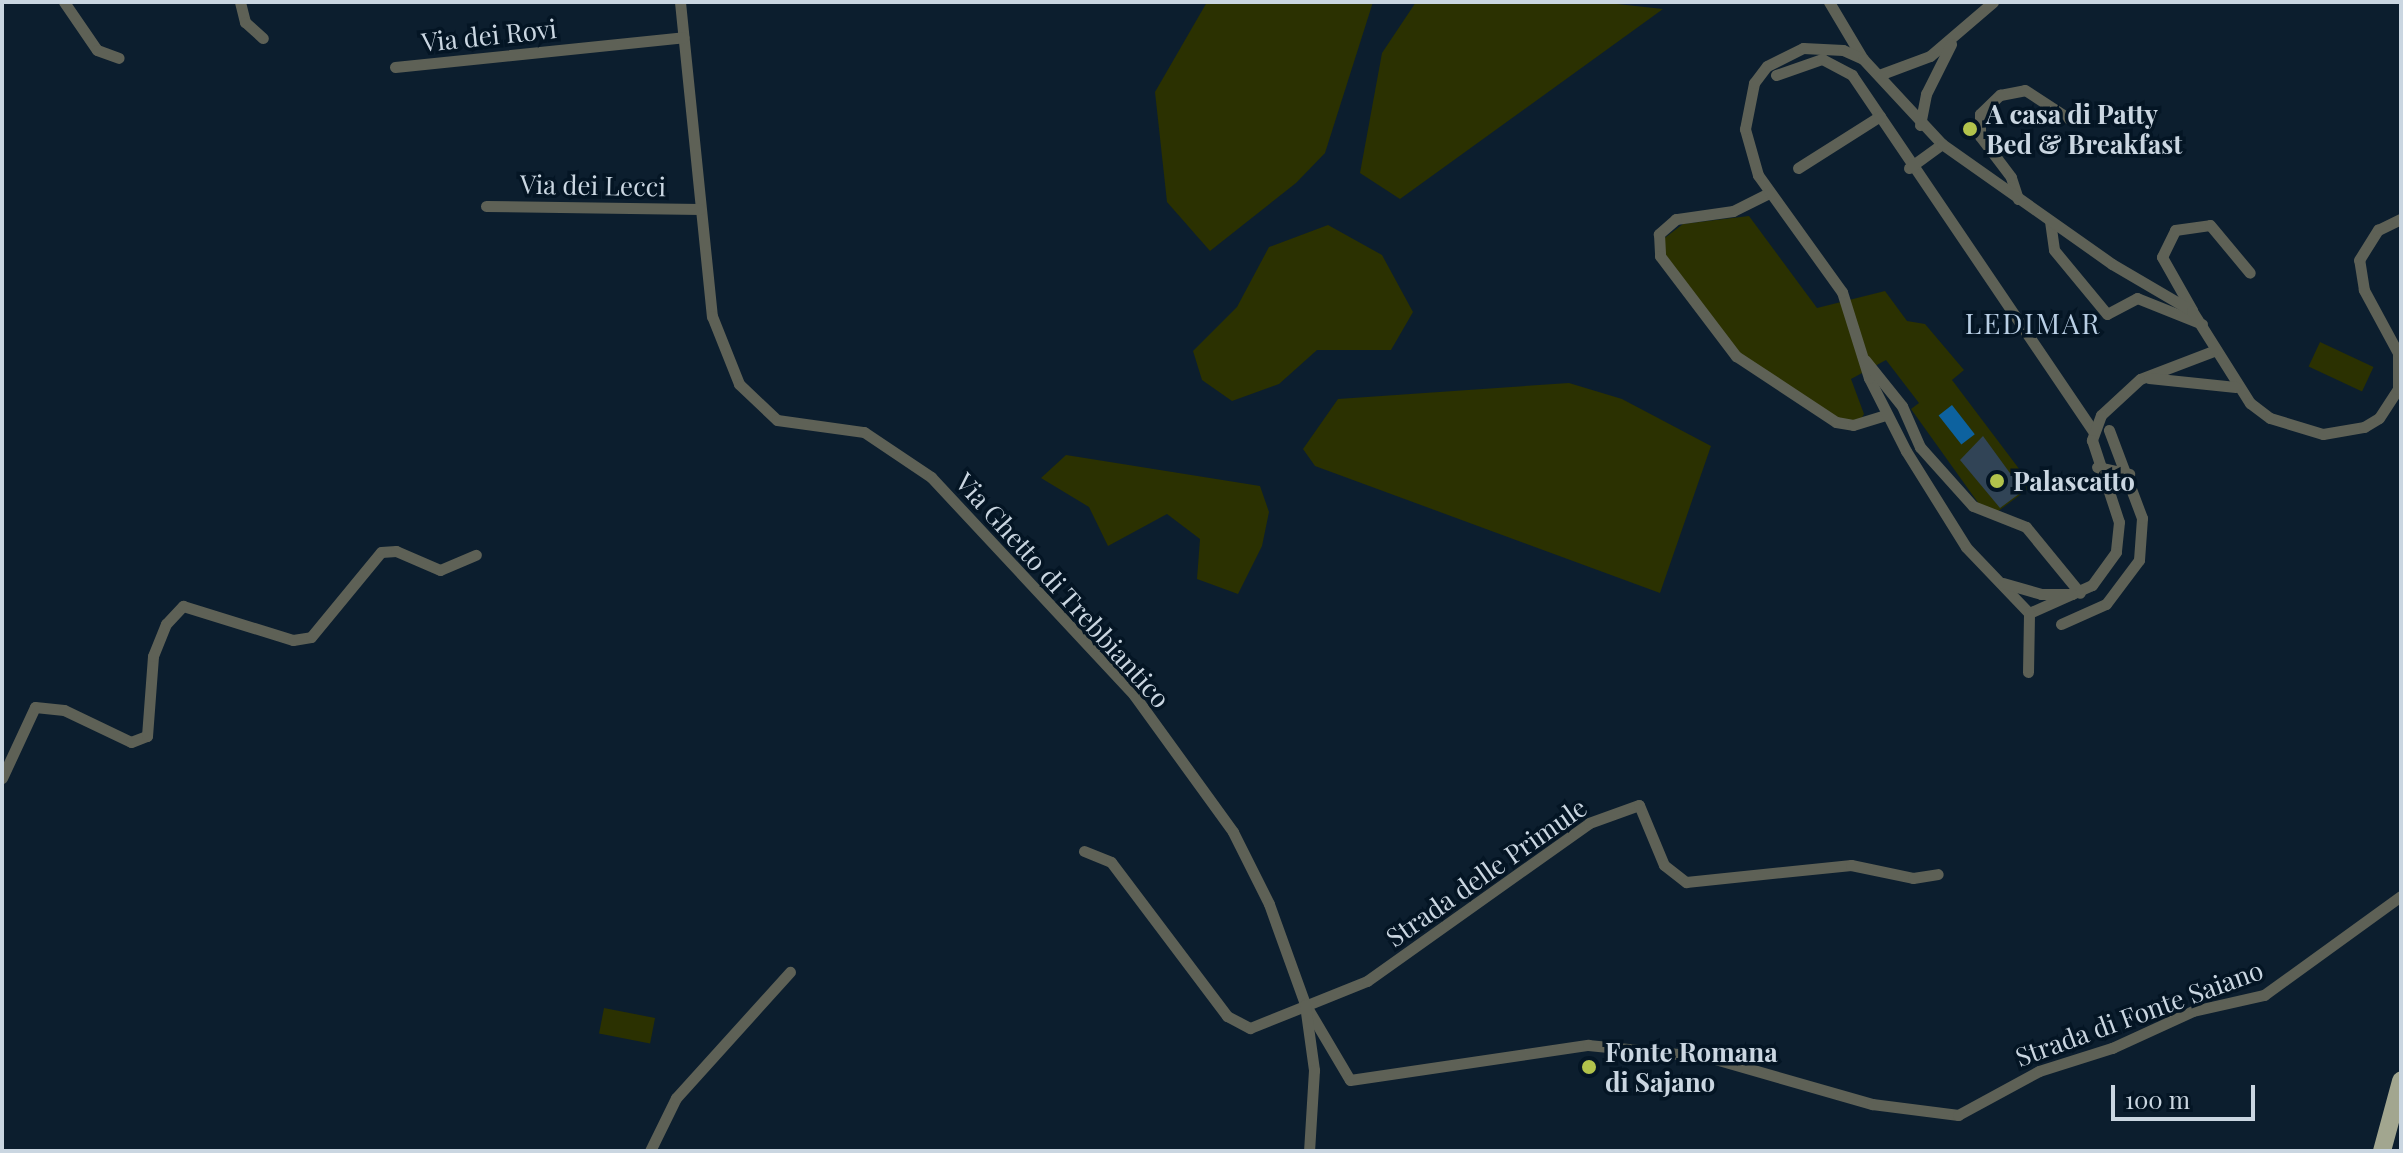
<!DOCTYPE html>
<style>
body{margin:0}
#map{position:relative;width:2403px;height:1153px;overflow:hidden;background:#0c1e2e;font-family:"Playfair Display",serif}
div>[style]{position:absolute}
[style*='--x']{left:calc(var(--x)*1px);top:calc(var(--y)*1px);width:calc(var(--w)*1px);rotate:calc(var(--a)*1deg)}
.green>*{inset:0;background:#2b3101;transform-origin:0 0}
.water>*{inset:0;background:#0d629f;transform-origin:0 0}
.building>*{inset:0;background:#314456}
.street>*{height:11px;margin:-5.5px;padding:0 5.5px;transform-origin:5.5px;border-radius:5.5px;background:#5e6156}
.primary>*{height:18px;margin:-9px;padding:0 9px;transform-origin:9px;border-radius:9px;background:#a2a68f}
.dots>*{width:22px;height:22px;translate:-50% -50%;box-sizing:border-box;border:4px solid #041524;border-radius:50%}
span{translate:-50% -50%;white-space:nowrap;text-align:center;line-height:1.15;-webkit-text-stroke:7px #041524;paint-order:stroke}
.street-label{font-size:26px;color:#cad6e1}
.poi-label{font-size:26px;color:#cad6e1;font-weight:700}
.left{translate:0 -50%;text-align:left}
.neighbourhood-label{font-size:28px;color:#b9cfe5;letter-spacing:2px}
.frame{position:absolute;inset:0;border:4px solid #cad6e1;pointer-events:none}
.scale{position:absolute;left:2111px;top:1085px;width:144px;height:36px;box-sizing:border-box;border:4px solid #cad6e1;border-top:0;padding-left:10px;font-size:24px;line-height:28px;white-space:nowrap;color:#cad6e1;-webkit-text-stroke:6px #041524;paint-order:stroke}
</style>
<div id="map">
<div class="green">
<div style="clip-path:polygon(1207px 2px,1373px 2px,1325px 153px,1296px 183px,1210px 251px,1167px 202px,1155px 92px)"></div>
<div style="clip-path:polygon(1416px 2px,1599px 2px,1663px 9px,1400px 199px,1360px 173px,1382px 53px)"></div>
<div style="clip-path:polygon(1749px 216px,1817px 308px,1885px 291px,1907px 321px,1925px 324px,1964px 370px,1952px 380px,2032px 486px,1997px 512px,1979px 504px,1911px 409px,1919px 403px,1886px 360px,1851px 379px,1864px 414px,1860px 421px,1841px 421px,1740px 354px,1664px 253px,1662px 240px,1683px 224px)"></div>
<div style="clip-path:polygon(1328px 225px,1382px 255px,1413px 312px,1391px 350px,1317px 350px,1279px 384px,1232px 401px,1202px 380px,1193px 351px,1237px 307px,1269px 247px)"></div>
<div style="left:2320px;top:342px;width:59px;height:27px;rotate:25deg"></div>
<div style="clip-path:polygon(1569px 383px,1622px 399px,1711px 446px,1660px 593px,1315px 466px,1303px 449px,1338px 399px)"></div>
<div style="clip-path:polygon(1066px 455px,1260px 486px,1269px 512px,1262px 546px,1238px 594px,1197px 579px,1200px 539px,1167px 514px,1108px 546px,1089px 507px,1041px 478px)"></div>
<div style="left:604px;top:1008px;width:52px;height:26px;rotate:11deg"></div>
</div>
<div class="water">
<div style="left:1952px;top:405px;width:37px;height:17px;rotate:52deg"></div>
</div>
<div class="building">
<div style="clip-path:polygon(1983px 436px,2023px 491px,2000px 508px,1960px 460px)"></div>
</div>
<div class="street">
<div style="--x:64;--y:2;--w:58;--a:55.5"></div>
<div style="--x:97;--y:50;--w:23;--a:20"></div>
<div style="--x:240;--y:2;--w:21;--a:76"></div>
<div style="--x:245;--y:22;--w:24;--a:42"></div>
<div style="--x:680;--y:2;--w:316;--a:84.2"></div>
<div style="--x:712;--y:316;--w:73;--a:68.3"></div>
<div style="--x:739;--y:384;--w:52;--a:43.5"></div>
<div style="--x:777;--y:420;--w:88;--a:7.9"></div>
<div style="--x:864;--y:432;--w:81;--a:33.9"></div>
<div style="--x:931;--y:477;--w:298;--a:47"></div>
<div style="--x:1134;--y:695;--w:169;--a:54.1"></div>
<div style="--x:1233;--y:832;--w:80;--a:63.4"></div>
<div style="--x:1269;--y:904;--w:106;--a:70.2"></div>
<div style="--x:1305;--y:1004;--w:88;--a:59.4"></div>
<div style="--x:1350;--y:1080;--w:241;--a:-8.4"></div>
<div style="--x:1588;--y:1045;--w:121;--a:5.7"></div>
<div style="--x:1708;--y:1057;--w:171;--a:16"></div>
<div style="--x:1872;--y:1104;--w:87;--a:7.3"></div>
<div style="--x:1958;--y:1115;--w:92;--a:-28.5"></div>
<div style="--x:2039;--y:1071;--w:77;--a:-17.5"></div>
<div style="--x:2112;--y:1048;--w:89;--a:-24.6"></div>
<div style="--x:2193;--y:1011;--w:73;--a:-12.7"></div>
<div style="--x:2264;--y:995;--w:169;--a:-35.9"></div>
<div style="--x:1829;--y:2;--w:66;--a:59.2"></div>
<div style="--x:395;--y:67;--w:290;--a:-5.9"></div>
<div style="--x:1776;--y:75;--w:49;--a:-19.2"></div>
<div style="--x:1822;--y:59;--w:34;--a:28"></div>
<div style="--x:1852;--y:75;--w:431;--a:55.9"></div>
<div style="--x:1879;--y:75;--w:54;--a:-20.4"></div>
<div style="--x:1930;--y:56;--w:83;--a:-40.6"></div>
<div style="--x:1920;--y:125;--w:32;--a:-79"></div>
<div style="--x:1926;--y:94;--w:56;--a:-63.4"></div>
<div style="--x:1798;--y:168;--w:97;--a:-32.4"></div>
<div style="--x:1909;--y:168;--w:41;--a:-36"></div>
<div style="--x:1769;--y:193;--w:40;--a:153.4"></div>
<div style="--x:1733;--y:211;--w:58;--a:172"></div>
<div style="--x:1676;--y:219;--w:23;--a:139"></div>
<div style="--x:1659;--y:234;--w:22;--a:87"></div>
<div style="--x:1660;--y:256;--w:126;--a:52.8"></div>
<div style="--x:1736;--y:356;--w:120;--a:33.4"></div>
<div style="--x:1836;--y:422;--w:17;--a:10"></div>
<div style="--x:1853;--y:425;--w:34;--a:-17"></div>
<div style="--x:2018;--y:199;--w:23;--a:-108"></div>
<div style="--x:2011;--y:177;--w:51;--a:-127.1"></div>
<div style="--x:1980;--y:136;--w:22;--a:-90"></div>
<div style="--x:1980;--y:114;--w:28;--a:-44"></div>
<div style="--x:2000;--y:95;--w:25;--a:-11"></div>
<div style="--x:2025;--y:90;--w:55;--a:33.1"></div>
<div style="--x:486;--y:206;--w:214;--a:0.8"></div>
<div style="--x:2050;--y:221;--w:29;--a:82"></div>
<div style="--x:2054;--y:250;--w:83;--a:50.4"></div>
<div style="--x:2107;--y:314;--w:34;--a:-28"></div>
<div style="--x:2137;--y:298;--w:70;--a:21.8"></div>
<div style="--x:2192;--y:310;--w:61;--a:-119.5"></div>
<div style="--x:2162;--y:257;--w:30;--a:-64"></div>
<div style="--x:2175;--y:230;--w:35;--a:-8"></div>
<div style="--x:2210;--y:225;--w:62;--a:50.2"></div>
<div style="--x:2216;--y:350;--w:81;--a:159.1"></div>
<div style="--x:2140;--y:379;--w:53;--a:137.3"></div>
<div style="--x:2101;--y:415;--w:27;--a:110"></div>
<div style="--x:2092;--y:440;--w:86;--a:71.8"></div>
<div style="--x:2119;--y:522;--w:30;--a:96"></div>
<div style="--x:2116;--y:552;--w:41;--a:126"></div>
<div style="--x:2092;--y:585;--w:69;--a:156"></div>
<div style="--x:2029;--y:613;--w:91;--a:-133.7"></div>
<div style="--x:1966;--y:547;--w:113;--a:-122"></div>
<div style="--x:1906;--y:451;--w:82;--a:-116.9"></div>
<div style="--x:1869;--y:378;--w:90;--a:-107.4"></div>
<div style="--x:1842;--y:292;--w:144;--a:-125.7"></div>
<div style="--x:1758;--y:175;--w:48;--a:-105.8"></div>
<div style="--x:1745;--y:129;--w:47;--a:-78.9"></div>
<div style="--x:1754;--y:83;--w:21;--a:-53"></div>
<div style="--x:1767;--y:66;--w:40;--a:-26.6"></div>
<div style="--x:1803;--y:48;--w:40;--a:2.9"></div>
<div style="--x:1843;--y:50;--w:22;--a:24"></div>
<div style="--x:1863;--y:59;--w:116;--a:47.1"></div>
<div style="--x:1942;--y:144;--w:208;--a:35.2"></div>
<div style="--x:2112;--y:264;--w:93;--a:30.4"></div>
<div style="--x:2192;--y:311;--w:109;--a:57.8"></div>
<div style="--x:2250;--y:403;--w:25;--a:37"></div>
<div style="--x:2270;--y:418;--w:55;--a:16.8"></div>
<div style="--x:2323;--y:434;--w:42;--a:-9.7"></div>
<div style="--x:2364;--y:427;--w:17;--a:-31"></div>
<div style="--x:2379;--y:418;--w:35;--a:-57"></div>
<div style="--x:2398;--y:389;--w:36;--a:-90"></div>
<div style="--x:2398;--y:353;--w:72;--a:-118.4"></div>
<div style="--x:2364;--y:290;--w:30;--a:-99"></div>
<div style="--x:2359;--y:260;--w:36;--a:-58"></div>
<div style="--x:2378;--y:230;--w:25;--a:-26"></div>
<div style="--x:1865;--y:360;--w:59;--a:51.2"></div>
<div style="--x:1902;--y:406;--w:45;--a:66.3"></div>
<div style="--x:1920;--y:447;--w:79;--a:48.1"></div>
<div style="--x:1973;--y:506;--w:57;--a:21.6"></div>
<div style="--x:2026;--y:527;--w:85;--a:50.7"></div>
<div style="--x:2149;--y:378;--w:87;--a:5.9"></div>
<div style="--x:2097;--y:467;--w:33;--a:12"></div>
<div style="--x:2003;--y:583;--w:40;--a:16"></div>
<div style="--x:2041;--y:594;--w:31;--a:0"></div>
<div style="--x:2061;--y:624;--w:49;--a:-24"></div>
<div style="--x:2106;--y:604;--w:55;--a:-53.1"></div>
<div style="--x:2139;--y:560;--w:42;--a:-85.9"></div>
<div style="--x:2142;--y:518;--w:94;--a:-110.6"></div>
<div style="--x:2028;--y:672;--w:59;--a:-89"></div>
<div style="--x:2;--y:778;--w:78;--a:-65.1"></div>
<div style="--x:35;--y:707;--w:29;--a:6"></div>
<div style="--x:64;--y:710;--w:74;--a:25.5"></div>
<div style="--x:131;--y:742;--w:17;--a:-21"></div>
<div style="--x:147;--y:736;--w:80;--a:-85.7"></div>
<div style="--x:153;--y:656;--w:35;--a:-68"></div>
<div style="--x:166;--y:624;--w:25;--a:-47"></div>
<div style="--x:183;--y:606;--w:115;--a:17.2"></div>
<div style="--x:293;--y:640;--w:18;--a:-9"></div>
<div style="--x:311;--y:637;--w:110;--a:-50.5"></div>
<div style="--x:381;--y:552;--w:15;--a:-4"></div>
<div style="--x:396;--y:551;--w:48;--a:23.4"></div>
<div style="--x:440;--y:570;--w:39;--a:-23"></div>
<div style="--x:1084;--y:851;--w:29;--a:22"></div>
<div style="--x:1111;--y:862;--w:193;--a:53"></div>
<div style="--x:1227;--y:1016;--w:26;--a:28"></div>
<div style="--x:1250;--y:1028;--w:126;--a:-21.9"></div>
<div style="--x:1367;--y:981;--w:272;--a:-35.4"></div>
<div style="--x:1589;--y:823;--w:53;--a:-19.8"></div>
<div style="--x:1639;--y:805;--w:65;--a:67.4"></div>
<div style="--x:1664;--y:865;--w:28;--a:38"></div>
<div style="--x:1686;--y:882;--w:166;--a:-5.9"></div>
<div style="--x:1851;--y:865;--w:63;--a:11.8"></div>
<div style="--x:1913;--y:878;--w:25;--a:-9"></div>
<div style="--x:1305;--y:1005;--w:66;--a:82.1"></div>
<div style="--x:1314;--y:1070;--w:81;--a:93.5"></div>
<div style="--x:650;--y:1151;--w:59;--a:-63.9"></div>
<div style="--x:676;--y:1098;--w:170;--a:-47.9"></div>
</div>
<div class="primary">
<div style="--x:2382;--y:1151;--w:73;--a:-74.8"></div>
</div>
<div class="dots">
<div style="left:1970px;top:129px;background:#b2c34c"></div>
<div style="left:1997px;top:481px;background:#b2c34c"></div>
<div style="left:1589px;top:1067px;background:#b2c34c"></div>
</div>
<div class="street-label">
<span style="left:489px;top:35px;rotate:-6deg">Via dei Rovi</span>
<span style="left:593px;top:185px;rotate:1deg">Via dei Lecci</span>
<span style="left:1063px;top:590px;rotate:48deg">Via Ghetto di Trebbiantico</span>
<span style="left:1486px;top:872px;rotate:-35deg">Strada delle Primule</span>
<span style="left:2139px;top:1013px;rotate:-20deg">Strada di Fonte Saiano</span>
</div>
<div class="poi-label">
<span class="left" style="left:1986px;top:129px">A casa di Patty<br>Bed &amp; Breakfast</span>
<span class="left" style="left:2013px;top:481px">Palascatto</span>
<span class="left" style="left:1605px;top:1067px">Fonte Romana<br>di Sajano</span>
</div>
<div class="neighbourhood-label">
<span style="left:2033px;top:323px">LEDIMAR</span>
</div>
<div class="frame"></div>
<div class="scale">100 m</div>
</div>
